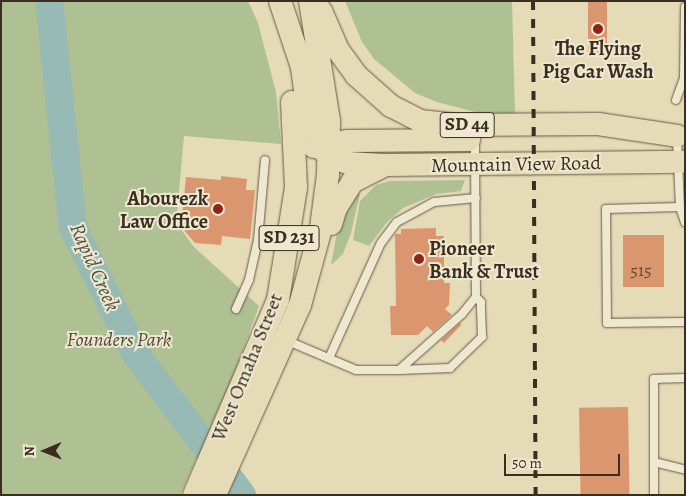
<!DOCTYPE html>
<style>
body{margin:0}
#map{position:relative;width:686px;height:496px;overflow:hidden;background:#e5dbb6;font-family:Alegreya,serif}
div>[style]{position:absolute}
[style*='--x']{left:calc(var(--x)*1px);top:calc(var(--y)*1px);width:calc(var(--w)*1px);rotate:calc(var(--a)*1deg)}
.green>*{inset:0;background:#afc192}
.river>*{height:28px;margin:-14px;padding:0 14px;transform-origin:14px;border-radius:14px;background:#97bab5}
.building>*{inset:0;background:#da976f;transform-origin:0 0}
.roads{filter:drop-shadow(0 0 1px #665946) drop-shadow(0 0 1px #665946)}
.service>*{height:8px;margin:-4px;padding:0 4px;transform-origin:4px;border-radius:4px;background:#eee8d0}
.primary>*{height:22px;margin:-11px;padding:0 11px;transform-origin:11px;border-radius:11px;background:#e5dbb6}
.rail>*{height:4px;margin-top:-2px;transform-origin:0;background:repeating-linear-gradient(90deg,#3b2e20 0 9px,transparent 0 18px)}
.dots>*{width:14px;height:14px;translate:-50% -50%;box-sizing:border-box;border:2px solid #eee8d0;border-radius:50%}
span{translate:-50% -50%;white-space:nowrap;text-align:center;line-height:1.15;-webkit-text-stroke:4px #eee8d0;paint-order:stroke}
.number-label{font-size:18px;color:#634834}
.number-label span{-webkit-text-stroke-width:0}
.shield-label span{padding:1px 4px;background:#eee8d0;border:1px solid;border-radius:4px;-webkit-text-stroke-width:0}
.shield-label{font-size:19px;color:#3b2e20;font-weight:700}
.poi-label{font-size:20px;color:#3b2e20;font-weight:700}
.right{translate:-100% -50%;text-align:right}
.left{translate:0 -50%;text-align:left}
.street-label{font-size:20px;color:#3b2e20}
.park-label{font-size:20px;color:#524b37;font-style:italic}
.water-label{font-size:21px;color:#525145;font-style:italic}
.frame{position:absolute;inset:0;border:2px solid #3b2e20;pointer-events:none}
.north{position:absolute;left:20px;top:426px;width:50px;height:50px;-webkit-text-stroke:4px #eee8d0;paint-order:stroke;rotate:269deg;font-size:14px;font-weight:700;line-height:20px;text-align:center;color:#3b2e20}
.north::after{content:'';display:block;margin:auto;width:18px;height:22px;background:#3b2e20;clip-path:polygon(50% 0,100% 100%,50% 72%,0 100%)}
.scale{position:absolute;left:504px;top:454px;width:116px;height:22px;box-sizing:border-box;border:2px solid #3b2e20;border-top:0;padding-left:6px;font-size:15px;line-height:18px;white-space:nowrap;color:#3b2e20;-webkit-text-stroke:4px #eee8d0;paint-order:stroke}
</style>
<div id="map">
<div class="green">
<div style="clip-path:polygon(1px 1px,248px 1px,258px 23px,276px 92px,281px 144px,184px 136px,176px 223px,195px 248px,259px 306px,234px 375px,180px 495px,1px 495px)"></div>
<div style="clip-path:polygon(345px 1px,512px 1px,515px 114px,483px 114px,437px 102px,415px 93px,374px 59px,362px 42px)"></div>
<div style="clip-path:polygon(465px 180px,461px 191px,436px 194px,403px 208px,387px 222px,369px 246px,353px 240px,360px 201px,376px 185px,390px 181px)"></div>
<div style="clip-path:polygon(357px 193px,360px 194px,351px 233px,343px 254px,331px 265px,340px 216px)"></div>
</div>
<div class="river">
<div style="--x:49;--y:1;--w:228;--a:84"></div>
<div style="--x:73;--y:228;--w:140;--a:63.6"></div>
<div style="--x:135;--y:353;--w:178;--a:53"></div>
</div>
<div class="building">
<div style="left:588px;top:1px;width:19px;height:54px"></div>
<div style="clip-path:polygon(221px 176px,247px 179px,246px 190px,255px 190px,250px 239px,222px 236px,221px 245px,195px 243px,181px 227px,186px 177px,221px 180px)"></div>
<div style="clip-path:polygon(436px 228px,436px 236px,444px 236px,444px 283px,450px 283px,449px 305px,445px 309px,452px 315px,433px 332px,427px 326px,418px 335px,391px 335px,390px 306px,396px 306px,395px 234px,401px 234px,401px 229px)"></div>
<div style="left:623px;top:235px;width:41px;height:52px"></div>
<div style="clip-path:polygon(460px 323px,461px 325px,444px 343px,441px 340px)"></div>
<div style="left:628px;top:407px;width:88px;height:49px;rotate:89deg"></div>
</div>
<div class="roads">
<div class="service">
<div style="--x:676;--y:100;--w:23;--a:-70"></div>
<div style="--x:684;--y:78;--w:71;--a:-89.2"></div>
<div style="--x:677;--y:138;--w:69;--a:87.5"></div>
<div style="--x:680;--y:207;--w:16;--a:72"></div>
<div style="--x:680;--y:207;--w:74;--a:178.5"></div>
<div style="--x:606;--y:209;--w:114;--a:89.5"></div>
<div style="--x:607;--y:323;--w:78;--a:-0.7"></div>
<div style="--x:236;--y:309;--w:32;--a:-66"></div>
<div style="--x:249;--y:280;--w:41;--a:-77.3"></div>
<div style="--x:258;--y:240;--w:80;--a:-85"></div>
<div style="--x:288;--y:341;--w:74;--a:23.1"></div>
<div style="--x:356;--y:370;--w:43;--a:0"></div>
<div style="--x:399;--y:370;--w:84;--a:-41.6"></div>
<div style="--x:462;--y:314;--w:22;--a:-51"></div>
<div style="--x:476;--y:297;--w:157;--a:-90.4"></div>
<div style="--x:329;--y:358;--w:126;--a:-65.7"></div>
<div style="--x:381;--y:243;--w:26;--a:-53"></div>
<div style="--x:397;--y:222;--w:42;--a:-28.4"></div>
<div style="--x:434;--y:202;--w:42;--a:-5.4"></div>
<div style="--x:399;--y:370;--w:51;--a:-2.2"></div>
<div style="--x:450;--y:368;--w:45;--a:-44.1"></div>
<div style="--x:482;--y:337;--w:35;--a:-92"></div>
<div style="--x:481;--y:302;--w:7;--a:-135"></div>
<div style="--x:654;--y:462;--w:32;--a:14"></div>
<div style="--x:654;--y:495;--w:116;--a:-90"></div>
<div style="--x:654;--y:379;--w:31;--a:-2"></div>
</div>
<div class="primary">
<div style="--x:280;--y:1;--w:70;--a:71.6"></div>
<div style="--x:302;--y:67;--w:62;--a:82.5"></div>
<div style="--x:310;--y:128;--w:27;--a:59"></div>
<div style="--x:324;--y:151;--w:12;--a:35"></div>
<div style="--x:334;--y:158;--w:15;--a:20"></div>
<div style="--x:348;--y:163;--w:36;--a:3"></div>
<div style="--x:384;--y:165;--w:301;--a:-0.6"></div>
<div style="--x:321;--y:11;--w:43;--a:66.4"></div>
<div style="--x:338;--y:50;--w:31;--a:54"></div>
<div style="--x:356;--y:75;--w:47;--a:41.5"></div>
<div style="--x:391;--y:106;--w:33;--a:27"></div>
<div style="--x:420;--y:121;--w:37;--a:6"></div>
<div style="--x:457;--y:125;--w:141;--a:-0.4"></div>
<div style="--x:598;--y:124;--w:80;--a:8.6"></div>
<div style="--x:314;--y:147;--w:35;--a:-10"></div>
<div style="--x:348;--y:141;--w:121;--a:-0.5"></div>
<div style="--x:331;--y:224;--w:17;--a:-73"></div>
<div style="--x:336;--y:208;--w:31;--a:-58"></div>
<div style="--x:352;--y:182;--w:35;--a:-27"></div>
<div style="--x:194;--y:495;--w:212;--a:-66.7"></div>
<div style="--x:278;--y:300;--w:114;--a:-80.9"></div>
<div style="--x:296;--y:187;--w:85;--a:-92.7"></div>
<div style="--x:215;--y:495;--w:208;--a:-65.9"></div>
<div style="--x:300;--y:305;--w:80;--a:-74.7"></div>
<div style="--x:321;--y:228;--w:53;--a:-82.5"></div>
<div style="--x:328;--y:175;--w:54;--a:-88.9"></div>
<div style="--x:329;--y:121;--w:121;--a:-99"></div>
</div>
</div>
<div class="rail">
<div style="--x:533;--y:1;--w:494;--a:89.7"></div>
</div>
<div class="dots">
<div style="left:598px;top:29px;background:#8f2418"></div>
<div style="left:218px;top:209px;background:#8f2418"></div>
<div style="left:419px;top:259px;background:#8f2418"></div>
</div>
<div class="number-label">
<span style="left:641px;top:270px">515</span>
</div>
<div class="shield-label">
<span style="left:467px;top:125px">SD 44</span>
<span style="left:289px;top:238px">SD 231</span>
</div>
<div class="poi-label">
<span style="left:598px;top:60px">The Flying<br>Pig Car Wash</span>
<span class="right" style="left:208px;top:210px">Abourezk<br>Law Office</span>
<span class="left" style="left:429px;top:260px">Pioneer<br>Bank &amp; Trust</span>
</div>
<div class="street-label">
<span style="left:516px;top:164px;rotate:-1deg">Mountain View Road</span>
<span style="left:247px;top:367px;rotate:-68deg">West Omaha Street</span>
</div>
<div class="park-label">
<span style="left:119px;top:339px">Founders Park</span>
</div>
<div class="water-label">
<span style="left:95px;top:267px;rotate:66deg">Rapid Creek</span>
</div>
<div class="frame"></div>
<div class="north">N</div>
<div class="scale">50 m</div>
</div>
